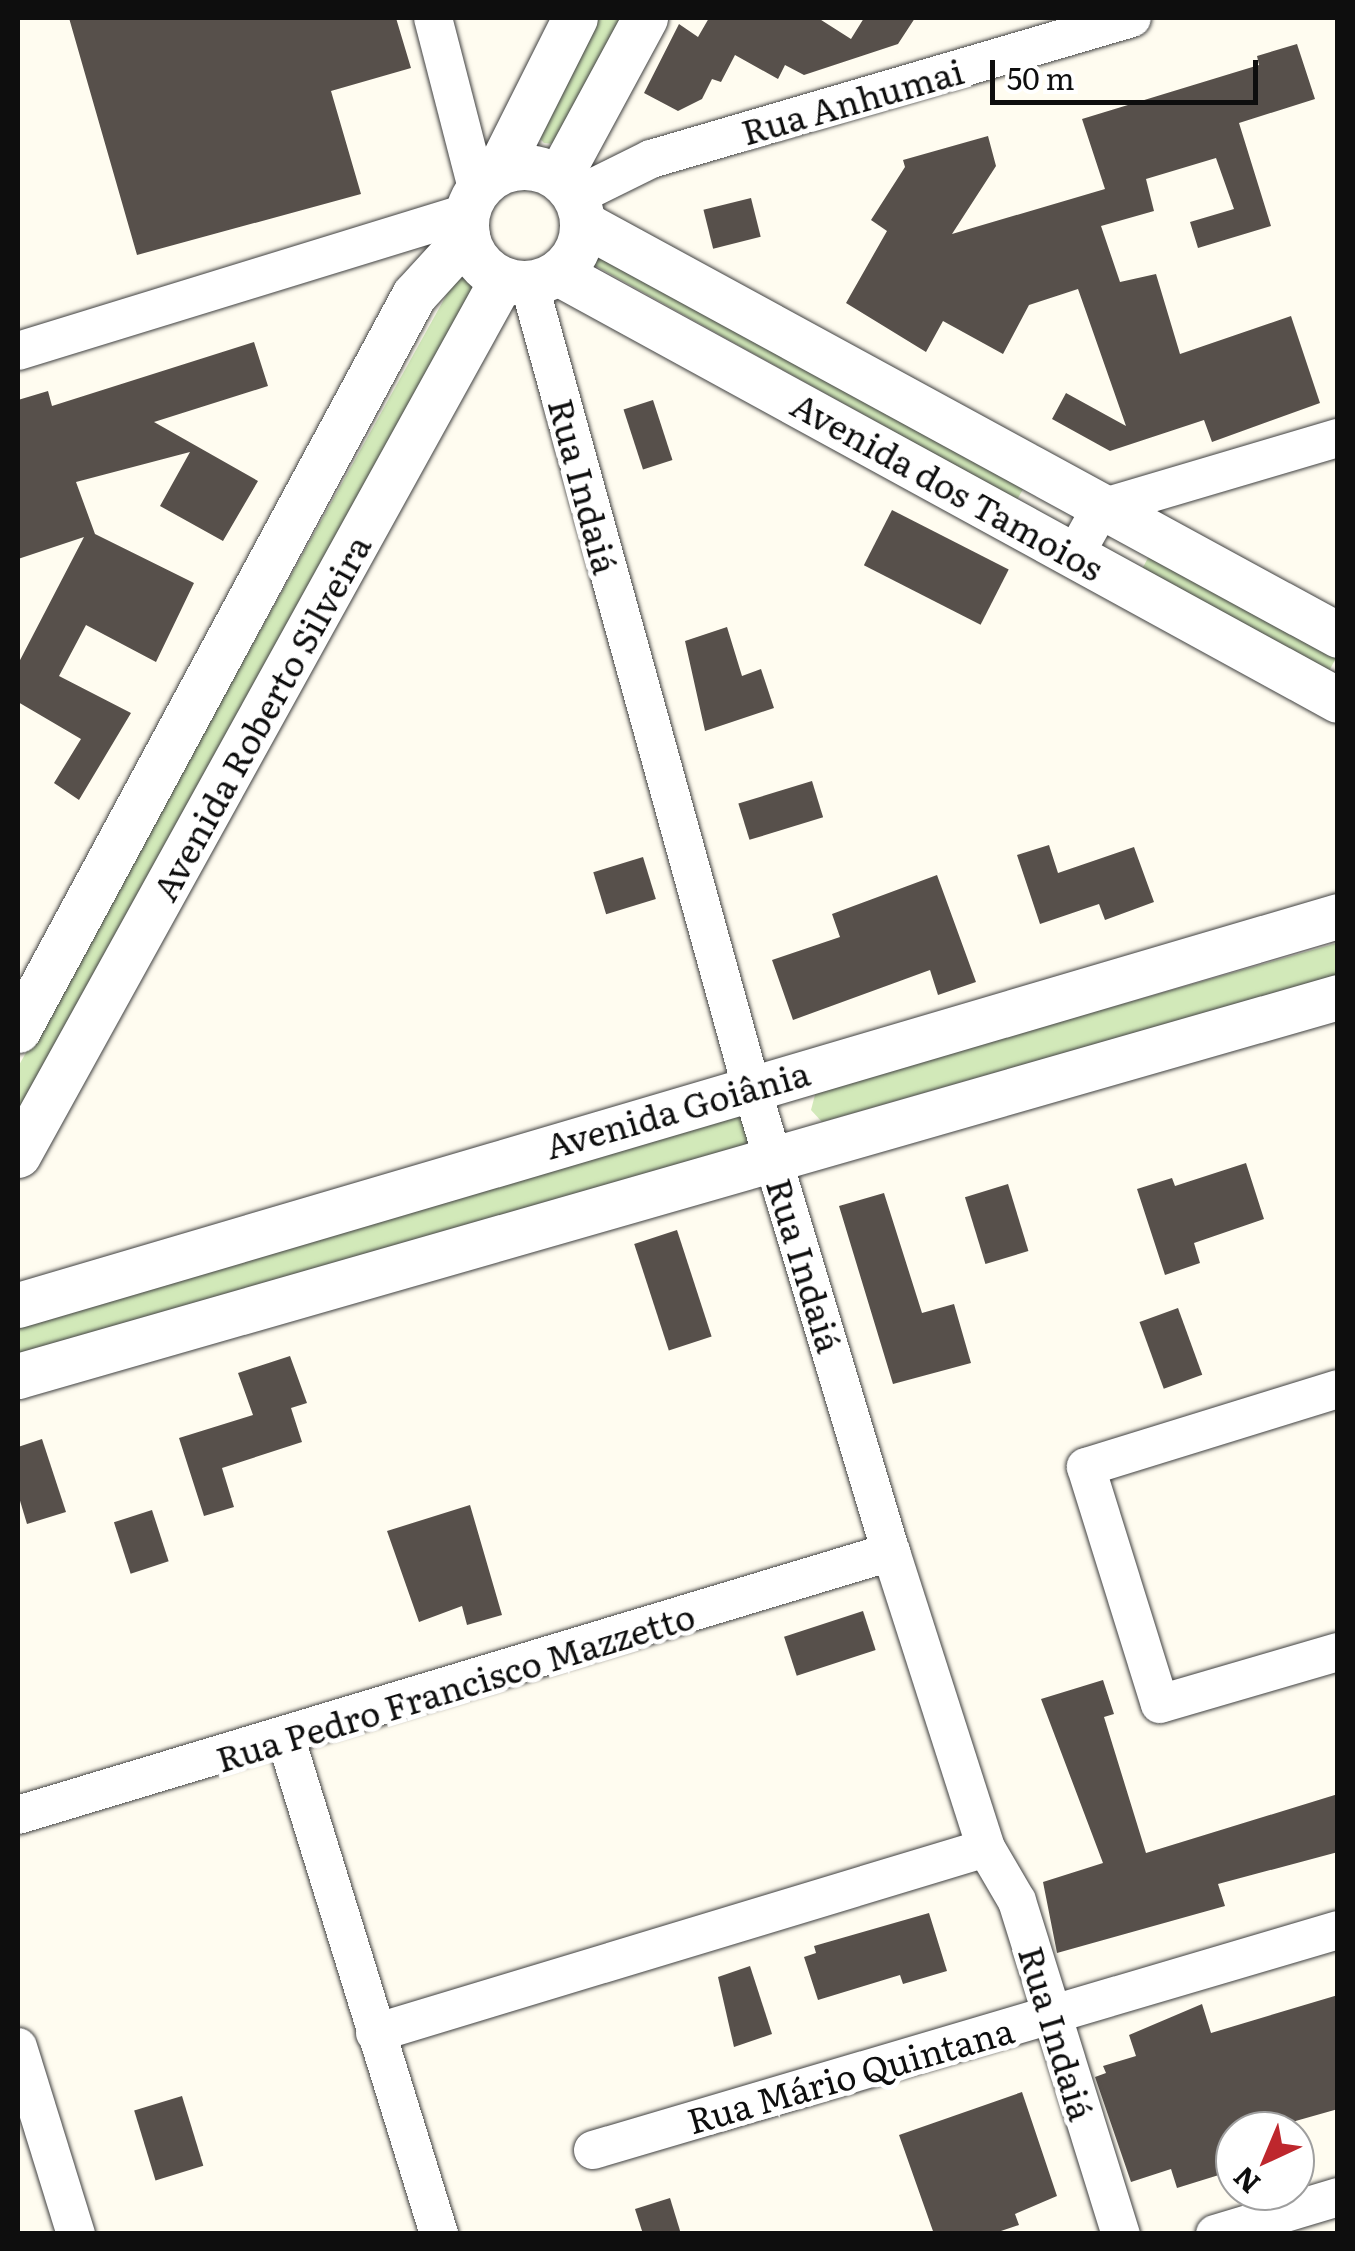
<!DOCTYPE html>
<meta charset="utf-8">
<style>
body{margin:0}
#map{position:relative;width:1355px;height:2251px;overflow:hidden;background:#fffcf0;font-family:Literata,serif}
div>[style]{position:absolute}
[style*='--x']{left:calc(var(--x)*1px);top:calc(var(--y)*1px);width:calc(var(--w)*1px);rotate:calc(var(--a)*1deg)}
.green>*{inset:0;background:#d2e9b9;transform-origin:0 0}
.building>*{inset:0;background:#57504b;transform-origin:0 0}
.roads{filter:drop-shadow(0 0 2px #414141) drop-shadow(0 0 2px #414141)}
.minor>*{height:38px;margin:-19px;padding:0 19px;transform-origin:19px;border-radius:19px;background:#fff}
.tertiary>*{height:45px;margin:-22.5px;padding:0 22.5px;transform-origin:22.5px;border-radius:22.5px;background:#fff}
.tertiary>.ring{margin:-22.5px;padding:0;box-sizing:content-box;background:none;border:45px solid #fff;border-radius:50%}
span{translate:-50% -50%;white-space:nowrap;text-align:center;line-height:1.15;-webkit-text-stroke:10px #fff;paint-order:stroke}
.street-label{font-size:35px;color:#0e0e0e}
.frame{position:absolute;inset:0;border:20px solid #0e0e0e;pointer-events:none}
.north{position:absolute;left:1215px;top:2111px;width:100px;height:100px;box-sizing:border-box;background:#fff;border:2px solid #9f9f9f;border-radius:50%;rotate:224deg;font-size:28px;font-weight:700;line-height:40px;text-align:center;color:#0e0e0e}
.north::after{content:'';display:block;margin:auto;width:35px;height:45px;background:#be272d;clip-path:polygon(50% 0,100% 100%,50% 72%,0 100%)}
.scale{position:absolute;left:990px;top:60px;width:268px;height:45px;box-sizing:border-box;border:5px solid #0e0e0e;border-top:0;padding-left:12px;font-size:30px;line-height:35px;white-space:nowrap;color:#0e0e0e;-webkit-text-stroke:8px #fff;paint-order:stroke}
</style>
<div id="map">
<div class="green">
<div style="clip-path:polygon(595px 18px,628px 18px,554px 144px,544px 143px,537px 135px)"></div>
<div style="left:606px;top:241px;width:485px;height:27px;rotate:29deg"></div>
<div style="clip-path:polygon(469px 270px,479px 278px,18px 1119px,18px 1067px,457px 276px)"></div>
<div style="left:1149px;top:556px;width:213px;height:25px;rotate:28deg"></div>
<div style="clip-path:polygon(1337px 943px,1337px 975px,822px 1122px,811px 1110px,816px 1091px)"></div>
<div style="clip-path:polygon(733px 1115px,745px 1119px,750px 1140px,739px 1149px,18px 1355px,18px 1324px)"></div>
</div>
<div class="building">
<div style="clip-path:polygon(69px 18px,396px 18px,411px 68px,331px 91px,361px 194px,137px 255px)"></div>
<div style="clip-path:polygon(709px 18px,818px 18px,851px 39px,864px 18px,915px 18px,898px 44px,804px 75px,785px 65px,778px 79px,735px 55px,721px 82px,712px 79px,702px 99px,678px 111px,644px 93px,679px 24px,698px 37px)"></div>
<div style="clip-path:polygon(1297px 44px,1315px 99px,1239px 123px,1271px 226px,1198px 248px,1190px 222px,1234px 209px,1216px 158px,1146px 179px,1154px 211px,1101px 226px,1120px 282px,1156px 274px,1180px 354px,1291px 316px,1320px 403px,1212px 442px,1204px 420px,1110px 451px,1052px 419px,1066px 393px,1126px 426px,1078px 289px,1029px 305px,1003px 354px,943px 321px,926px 352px,846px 303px,887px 231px,871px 220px,905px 167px,903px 160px,988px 136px,996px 166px,952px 234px,1105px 189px,1082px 119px,1259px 65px,1257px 56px)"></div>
<div style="left:751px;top:198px;width:40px;height:49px;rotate:76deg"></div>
<div style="clip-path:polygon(254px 342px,268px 386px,154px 422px,258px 481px,223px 541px,160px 506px,190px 452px,76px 482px,95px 534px,194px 583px,156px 662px,86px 625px,59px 676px,131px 713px,79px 800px,54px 783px,81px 739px,18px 702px,18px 664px,84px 537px,18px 559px,18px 400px,48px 391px,52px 406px)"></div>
<div style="left:653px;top:400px;width:63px;height:31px;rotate:72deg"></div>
<div style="left:892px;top:510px;width:131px;height:62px;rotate:27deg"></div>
<div style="clip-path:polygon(727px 627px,742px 676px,761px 669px,774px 708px,705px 731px,685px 641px)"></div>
<div style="left:812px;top:781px;width:38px;height:77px;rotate:73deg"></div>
<div style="clip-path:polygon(1049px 845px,1058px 873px,1134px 847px,1154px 902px,1105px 920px,1099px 904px,1040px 924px,1017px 855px)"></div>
<div style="left:643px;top:857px;width:44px;height:52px;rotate:73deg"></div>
<div style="clip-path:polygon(937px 875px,976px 982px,938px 995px,930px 970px,793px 1020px,772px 960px,840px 937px,832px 914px)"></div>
<div style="clip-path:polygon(1246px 1163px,1264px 1219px,1194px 1243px,1200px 1263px,1165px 1275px,1137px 1189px,1172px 1178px,1175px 1186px)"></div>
<div style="left:1008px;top:1184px;width:70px;height:45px;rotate:73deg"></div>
<div style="clip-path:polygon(884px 1193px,922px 1313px,954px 1304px,971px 1363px,893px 1384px,839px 1206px)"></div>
<div style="left:677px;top:1230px;width:112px;height:45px;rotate:72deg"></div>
<div style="left:1178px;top:1308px;width:71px;height:41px;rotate:70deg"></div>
<div style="clip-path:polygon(290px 1356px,307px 1403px,291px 1408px,302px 1442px,222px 1468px,234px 1507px,204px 1516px,179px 1438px,253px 1415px,238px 1373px)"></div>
<div style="clip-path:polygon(42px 1439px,66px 1512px,27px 1524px,18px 1494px,18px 1447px)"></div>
<div style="clip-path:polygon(470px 1505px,502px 1615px,467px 1625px,462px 1606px,419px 1622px,387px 1531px)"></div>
<div style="left:152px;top:1510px;width:54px;height:40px;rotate:72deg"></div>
<div style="left:863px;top:1611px;width:41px;height:83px;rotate:72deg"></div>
<div style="clip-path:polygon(1103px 1680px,1114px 1714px,1104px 1717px,1146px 1853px,1338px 1794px,1338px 1852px,1218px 1884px,1225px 1906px,1057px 1953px,1043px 1882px,1103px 1863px,1041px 1699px)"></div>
<div style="clip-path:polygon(929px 1913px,947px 1971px,903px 1984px,900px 1975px,818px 2000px,804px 1957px,816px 1953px,814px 1946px)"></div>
<div style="clip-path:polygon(750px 1966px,772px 2034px,734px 2047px,718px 1977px)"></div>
<div style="clip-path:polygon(1338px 1995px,1338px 2109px,1292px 2122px,1294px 2131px,1235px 2131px,1235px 2170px,1177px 2188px,1171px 2169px,1131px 2182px,1095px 2077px,1106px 2073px,1103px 2066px,1136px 2056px,1129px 2035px,1202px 2004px,1211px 2033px)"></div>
<div style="clip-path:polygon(1022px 2092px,1057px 2196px,1015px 2214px,1019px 2225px,992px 2234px,934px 2234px,899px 2135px)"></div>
<div style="left:182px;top:2096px;width:73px;height:50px;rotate:73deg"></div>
<div style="clip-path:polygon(670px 2198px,681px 2234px,643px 2234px,635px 2209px)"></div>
</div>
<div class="roads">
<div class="minor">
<div style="--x:433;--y:18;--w:176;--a:75.5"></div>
<div style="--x:576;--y:196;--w:84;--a:-26.3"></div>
<div style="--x:651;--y:159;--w:501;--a:-16.34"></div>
<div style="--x:529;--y:283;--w:833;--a:74.55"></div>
<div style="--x:751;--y:1086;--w:487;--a:73.3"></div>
<div style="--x:891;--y:1552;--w:311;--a:72.2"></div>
<div style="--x:986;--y:1848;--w:61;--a:59.7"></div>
<div style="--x:1017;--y:1901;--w:349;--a:72.7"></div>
<div style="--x:18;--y:351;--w:469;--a:-17.1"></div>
<div style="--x:1075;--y:554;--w:53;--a:-60.5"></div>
<div style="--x:1101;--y:508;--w:247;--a:-16.5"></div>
<div style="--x:1338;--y:1389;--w:264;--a:162.8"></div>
<div style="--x:1086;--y:1467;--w:248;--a:72.7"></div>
<div style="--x:1160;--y:1704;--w:185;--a:-16.3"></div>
<div style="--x:286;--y:1739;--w:518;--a:72.82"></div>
<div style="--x:18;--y:1815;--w:912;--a:-16.77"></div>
<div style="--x:375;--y:2033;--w:638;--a:-16.85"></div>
<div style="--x:18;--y:2047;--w:196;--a:72.8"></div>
<div style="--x:593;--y:2150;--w:777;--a:-16.45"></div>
<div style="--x:1215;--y:2234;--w:128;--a:-16.7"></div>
</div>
<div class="tertiary">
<div class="ring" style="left:466px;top:167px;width:71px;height:71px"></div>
<div style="--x:498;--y:171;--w:171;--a:-63.3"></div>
<div style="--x:559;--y:177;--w:181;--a:-61.6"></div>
<div style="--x:584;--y:224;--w:859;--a:28.59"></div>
<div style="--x:558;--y:273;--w:889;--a:28.7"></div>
<div style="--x:18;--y:1030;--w:835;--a:-61.69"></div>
<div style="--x:414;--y:295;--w:79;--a:-47.6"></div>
<div style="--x:18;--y:1155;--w:1001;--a:-61.08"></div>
<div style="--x:18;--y:1305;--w:1376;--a:-16.42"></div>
<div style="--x:18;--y:1376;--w:1373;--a:-16.02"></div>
</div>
</div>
<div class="street-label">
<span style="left:852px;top:100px;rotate:-16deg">Rua Anhumai</span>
<span style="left:948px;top:485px;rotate:29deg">Avenida dos Tamoios</span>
<span style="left:585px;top:486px;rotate:75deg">Rua Indaiá</span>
<span style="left:260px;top:717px;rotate:-61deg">Avenida Roberto Silveira</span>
<span style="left:677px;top:1108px;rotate:-16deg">Avenida Goiânia</span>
<span style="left:806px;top:1265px;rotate:73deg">Rua Indaiá</span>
<span style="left:455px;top:1686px;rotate:-17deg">Rua Pedro Francisco Mazzetto</span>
<span style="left:1058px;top:2033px;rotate:73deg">Rua Indaiá</span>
<span style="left:850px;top:2074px;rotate:-16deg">Rua Mário Quintana</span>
</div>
<div class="frame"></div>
<div class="north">N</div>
<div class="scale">50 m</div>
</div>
